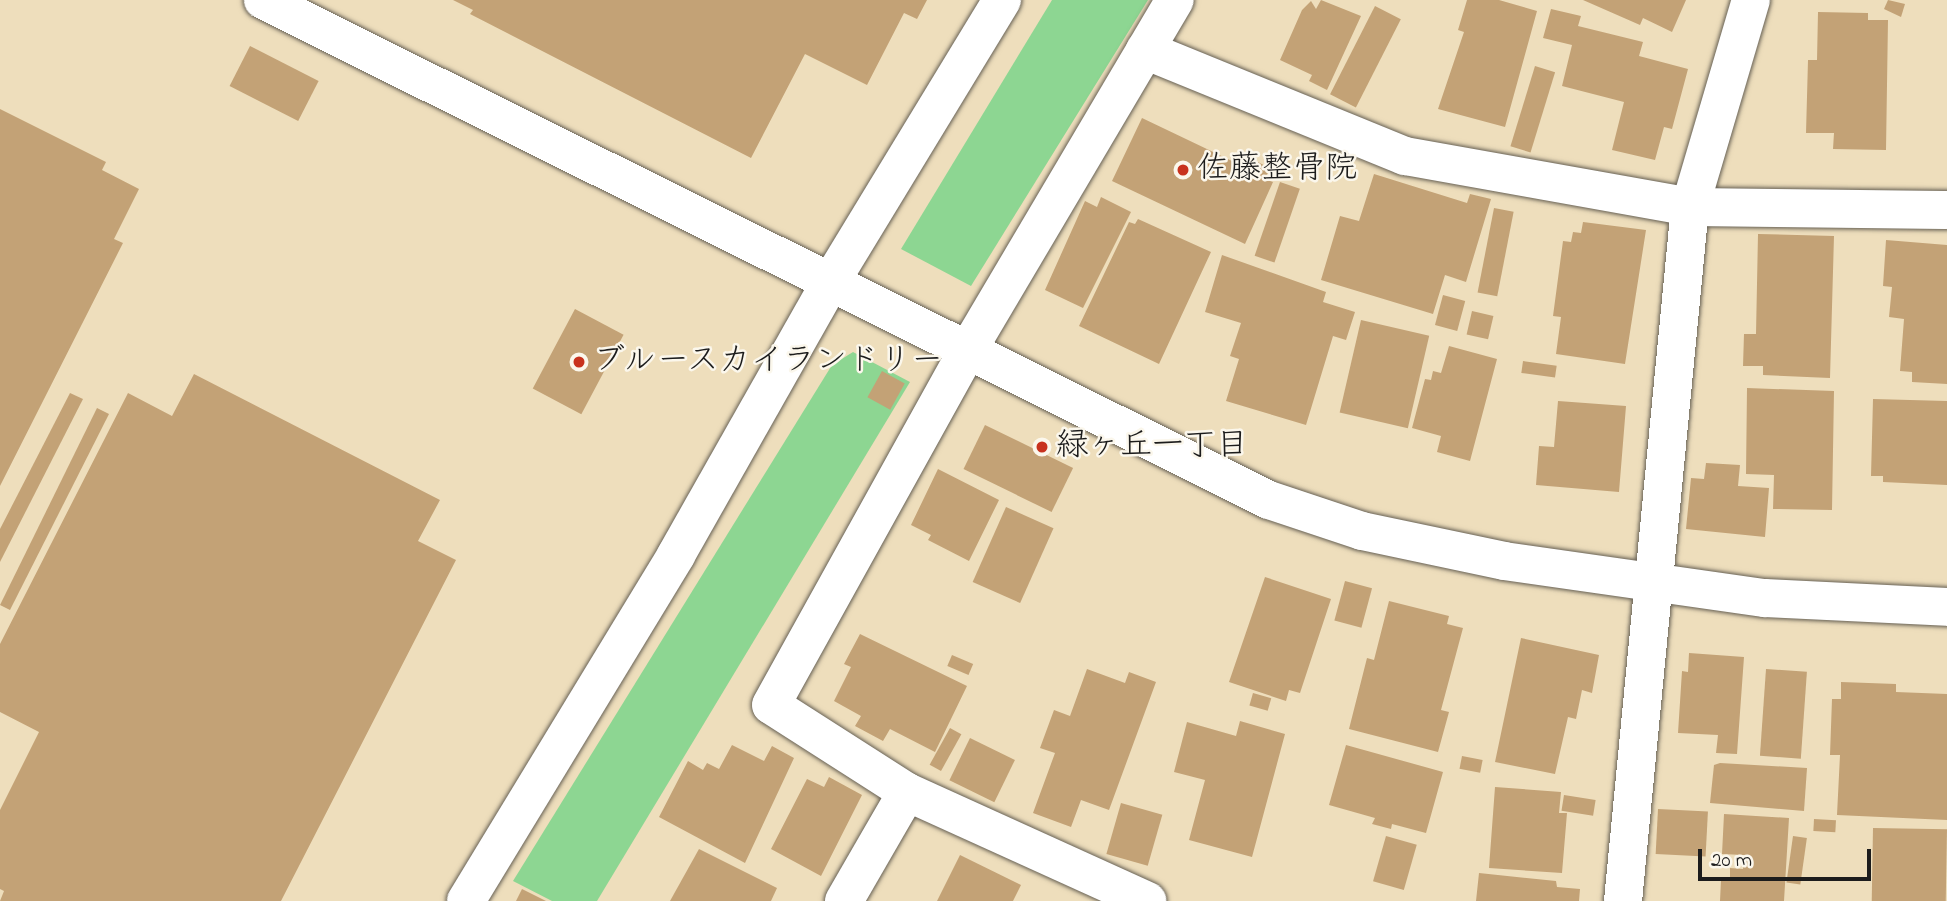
<!DOCTYPE html>
<meta charset="utf-8">
<style>
body{margin:0}
#map{position:relative;width:1947px;height:901px;overflow:hidden;background:#eedebc;font-family:"Indie Flower","Klee One",sans-serif}
div>[style]{position:absolute}
[style*='--x']{left:calc(var(--x)*1px);top:calc(var(--y)*1px);width:calc(var(--w)*1px);rotate:calc(var(--a)*1deg)}
.green>*{inset:0;background:#8dd692}
.building>*{inset:0;background:#c3a276;transform-origin:0 0}
.roads{filter:drop-shadow(0 0 2px #666054) drop-shadow(0 0 2px #666054)}
.minor>*{height:38px;margin:-19px;padding:0 19px;transform-origin:19px;border-radius:19px;background:#fff}
.dots>*{width:19px;height:19px;translate:-50% -50%;box-sizing:border-box;border:4px solid #fbf7ec;border-radius:50%}
span{translate:-50% -50%;white-space:nowrap;text-align:center;line-height:1.15;-webkit-text-stroke:5px #fbf7ec;paint-order:stroke}
.poi-label{font-size:32px;color:#1c1c1c}
.left{translate:0 -50%;text-align:left}
.scale{position:absolute;left:1698px;top:849px;width:173px;height:32px;box-sizing:border-box;border:4px solid #1c1c1c;border-top:0;padding-left:9px;font-size:21px;line-height:24px;white-space:nowrap;color:#1c1c1c;-webkit-text-stroke:5px #fbf7ec;paint-order:stroke}
</style>
<div id="map">
<div class="green">
<div style="clip-path:polygon(1052px 0,1148px 0,971px 286px,901px 249px)"></div>
<div style="clip-path:polygon(853px 352px,910px 382px,597px 901px,552px 901px,513px 881px,832px 365px)"></div>
</div>
<div class="building">
<div style="clip-path:polygon(453px 0,927px 0,917px 19px,904px 13px,867px 85px,805px 54px,751px 158px,470px 14px,473px 10px)"></div>
<div style="clip-path:polygon(1321px 0,1361px 16px,1327px 90px,1309px 81px,1312px 75px,1280px 60px,1302px 10px,1311px 1px,1316px 9px)"></div>
<div style="clip-path:polygon(1467px 0,1499px 0,1537px 11px,1505px 127px,1438px 109px,1464px 32px,1458px 30px)"></div>
<div style="clip-path:polygon(1583px 0,1686px 0,1672px 32px,1643px 18px,1640px 25px)"></div>
<div style="clip-path:polygon(1888px 0,1905px 4px,1901px 17px,1884px 9px)"></div>
<div style="left:1375px;top:6px;width:29px;height:99px;rotate:27deg"></div>
<div style="clip-path:polygon(1551px 9px,1581px 16px,1578px 26px,1643px 42px,1639px 56px,1688px 69px,1672px 129px,1664px 127px,1655px 160px,1612px 150px,1624px 102px,1562px 86px,1572px 45px,1543px 38px)"></div>
<div style="clip-path:polygon(1818px 12px,1868px 13px,1868px 20px,1888px 20px,1886px 150px,1833px 149px,1834px 133px,1806px 133px,1808px 60px,1817px 60px)"></div>
<div style="left:250px;top:46px;width:77px;height:45px;rotate:27deg"></div>
<div style="left:1535px;top:66px;width:21px;height:84px;rotate:17deg"></div>
<div style="clip-path:polygon(0 109px,106px 162px,102px 170px,139px 189px,114px 239px,123px 243px,0 486px)"></div>
<div style="clip-path:polygon(1142px 118px,1232px 161px,1237px 152px,1270px 168px,1265px 179px,1273px 182px,1245px 244px,1112px 181px)"></div>
<div style="clip-path:polygon(1374px 174px,1467px 203px,1470px 194px,1491px 199px,1466px 282px,1445px 275px,1433px 314px,1321px 280px,1340px 216px,1359px 221px)"></div>
<div style="left:1280px;top:182px;width:21px;height:78px;rotate:19deg"></div>
<div style="clip-path:polygon(1101px 197px,1131px 212px,1083px 308px,1045px 290px,1085px 201px,1097px 207px)"></div>
<div style="left:1494px;top:208px;width:20px;height:86px;rotate:11deg"></div>
<div style="clip-path:polygon(1138px 219px,1211px 252px,1159px 364px,1079px 326px,1129px 222px,1135px 224px)"></div>
<div style="clip-path:polygon(1583px 222px,1646px 230px,1625px 364px,1556px 354px,1561px 317px,1553px 316px,1563px 241px,1571px 242px,1573px 232px,1581px 233px)"></div>
<div style="clip-path:polygon(1758px 234px,1834px 236px,1830px 378px,1763px 375px,1763px 366px,1743px 366px,1744px 334px,1756px 334px)"></div>
<div style="clip-path:polygon(1886px 240px,1947px 245px,1947px 384px,1912px 382px,1912px 372px,1900px 371px,1904px 319px,1889px 317px,1892px 287px,1883px 286px)"></div>
<div style="clip-path:polygon(1222px 255px,1326px 292px,1323px 302px,1355px 312px,1346px 340px,1333px 336px,1306px 425px,1226px 401px,1239px 359px,1230px 356px,1241px 323px,1205px 312px)"></div>
<div style="left:1443px;top:295px;width:23px;height:31px;rotate:15deg"></div>
<div style="left:575px;top:309px;width:55px;height:90px;rotate:28deg"></div>
<div style="left:1472px;top:311px;width:22px;height:24px;rotate:13deg"></div>
<div style="left:1361px;top:320px;width:70px;height:95px;rotate:13deg"></div>
<div style="clip-path:polygon(1449px 346px,1497px 359px,1470px 461px,1437px 452px,1441px 436px,1412px 428px,1425px 379px,1431px 380px,1433px 371px,1441px 373px)"></div>
<div style="left:1523px;top:361px;width:34px;height:12px;rotate:8deg"></div>
<div style="left:882px;top:371px;width:26px;height:30px;rotate:29deg"></div>
<div style="clip-path:polygon(194px 374px,440px 500px,418px 541px,456px 560px,281px 901px,0 901px,4px 891px,0 889px,0 810px,39px 732px,0 712px,0 644px,128px 393px,172px 416px)"></div>
<div style="clip-path:polygon(1747px 388px,1834px 391px,1832px 510px,1773px 509px,1774px 475px,1746px 474px)"></div>
<div style="clip-path:polygon(70px 393px,83px 399px,0 562px,0 529px)"></div>
<div style="clip-path:polygon(1873px 399px,1947px 401px,1947px 485px,1883px 482px,1883px 476px,1871px 476px)"></div>
<div style="clip-path:polygon(1558px 401px,1626px 406px,1619px 492px,1536px 485px,1539px 446px,1554px 447px)"></div>
<div style="clip-path:polygon(97px 408px,109px 414px,10px 610px,0 605px)"></div>
<div style="left:985px;top:425px;width:98px;height:49px;rotate:26deg"></div>
<div style="clip-path:polygon(1706px 463px,1740px 465px,1738px 486px,1769px 488px,1765px 537px,1686px 529px,1691px 478px,1704px 479px)"></div>
<div style="clip-path:polygon(938px 469px,999px 500px,969px 561px,928px 540px,931px 535px,911px 525px)"></div>
<div style="left:1006px;top:507px;width:52px;height:82px;rotate:24deg"></div>
<div style="clip-path:polygon(1265px 577px,1331px 599px,1300px 693px,1289px 690px,1286px 701px,1229px 682px)"></div>
<div style="left:1345px;top:581px;width:28px;height:41px;rotate:15deg"></div>
<div style="clip-path:polygon(1389px 601px,1449px 616px,1447px 624px,1463px 628px,1441px 710px,1449px 712px,1438px 752px,1349px 729px,1367px 658px,1374px 660px)"></div>
<div style="clip-path:polygon(860px 634px,967px 686px,935px 752px,890px 729px,883px 741px,855px 726px,861px 716px,834px 701px,851px 667px,844px 664px)"></div>
<div style="clip-path:polygon(1521px 638px,1599px 655px,1592px 693px,1582px 690px,1576px 719px,1568px 717px,1555px 774px,1495px 762px)"></div>
<div style="clip-path:polygon(1689px 653px,1744px 657px,1737px 754px,1716px 753px,1718px 735px,1678px 733px,1682px 671px,1688px 672px)"></div>
<div style="left:952px;top:655px;width:23px;height:12px;rotate:23deg"></div>
<div style="clip-path:polygon(1087px 669px,1125px 683px,1129px 672px,1156px 682px,1109px 810px,1081px 800px,1071px 827px,1033px 813px,1055px 753px,1040px 748px,1054px 710px,1070px 716px)"></div>
<div style="left:1766px;top:669px;width:41px;height:87px;rotate:4deg"></div>
<div style="clip-path:polygon(1841px 682px,1896px 684px,1896px 692px,1947px 694px,1947px 820px,1837px 815px,1840px 755px,1830px 755px,1832px 699px,1841px 699px)"></div>
<div style="left:1253px;top:693px;width:19px;height:13px;rotate:16deg"></div>
<div style="clip-path:polygon(1240px 721px,1285px 734px,1252px 857px,1189px 840px,1205px 780px,1174px 772px,1187px 722px,1236px 736px)"></div>
<div style="left:950px;top:728px;width:13px;height:42px;rotate:29deg"></div>
<div style="left:970px;top:738px;width:50px;height:47px;rotate:26deg"></div>
<div style="clip-path:polygon(732px 745px,764px 761px,772px 746px,794px 758px,745px 863px,659px 817px,688px 761px,703px 770px,707px 763px,719px 769px)"></div>
<div style="clip-path:polygon(1346px 745px,1443px 772px,1426px 833px,1392px 824px,1391px 829px,1372px 824px,1375px 818px,1329px 805px)"></div>
<div style="left:1462px;top:756px;width:21px;height:13px;rotate:11deg"></div>
<div style="clip-path:polygon(1720px 763px,1807px 768px,1804px 811px,1710px 803px,1714px 765px)"></div>
<div style="clip-path:polygon(829px 777px,862px 795px,821px 876px,771px 849px,807px 779px,824px 787px)"></div>
<div style="clip-path:polygon(1495px 787px,1561px 792px,1559px 813px,1567px 813px,1562px 873px,1489px 868px)"></div>
<div style="left:1564px;top:795px;width:32px;height:16px;rotate:9deg"></div>
<div style="left:1121px;top:803px;width:43px;height:53px;rotate:16deg"></div>
<div style="left:1658px;top:809px;width:50px;height:45px;rotate:3deg"></div>
<div style="clip-path:polygon(1724px 814px,1789px 818px,1784px 901px,1720px 901px,1721px 880px,1730px 881px,1730px 868px,1743px 869px,1744px 855px,1722px 854px)"></div>
<div style="left:1814px;top:819px;width:22px;height:12px;rotate:3deg"></div>
<div style="left:1873px;top:828px;width:74px;height:73px;rotate:1deg"></div>
<div style="left:1386px;top:836px;width:32px;height:47px;rotate:16deg"></div>
<div style="left:1793px;top:836px;width:14px;height:47px;rotate:8deg"></div>
<div style="clip-path:polygon(699px 849px,777px 888px,771px 901px,670px 901px)"></div>
<div style="clip-path:polygon(960px 855px,1021px 885px,1013px 901px,937px 901px)"></div>
<div style="clip-path:polygon(1479px 873px,1556px 881px,1557px 887px,1580px 889px,1579px 901px,1476px 901px)"></div>
<div style="clip-path:polygon(522px 889px,546px 901px,516px 901px)"></div>
</div>
<div class="roads">
<div class="minor">
<div style="--x:263;--y:0;--w:1123;--a:26.43"></div>
<div style="--x:1269;--y:500;--w:98;--a:18.4"></div>
<div style="--x:1362;--y:531;--w:145;--a:11.9"></div>
<div style="--x:1504;--y:561;--w:264;--a:8.1"></div>
<div style="--x:1765;--y:598;--w:182;--a:2.8"></div>
<div style="--x:1145;--y:50;--w:281;--a:22.2"></div>
<div style="--x:1405;--y:156;--w:290;--a:10.1"></div>
<div style="--x:1690;--y:207;--w:257;--a:0.7"></div>
<div style="--x:907;--y:792;--w:161;--a:-147.4"></div>
<div style="--x:771;--y:705;--w:408;--a:-61"></div>
<div style="--x:969;--y:348;--w:404;--a:-59.4"></div>
<div style="--x:466;--y:901;--w:405;--a:-58.7"></div>
<div style="--x:676;--y:555;--w:313;--a:-60.5"></div>
<div style="--x:830;--y:283;--w:331;--a:-58.7"></div>
<div style="--x:844;--y:901;--w:126;--a:-60"></div>
<div style="--x:907;--y:792;--w:264;--a:24.4"></div>
<div style="--x:1623;--y:901;--w:697;--a:-84.49"></div>
<div style="--x:1690;--y:207;--w:216;--a:-73.6"></div>
</div>
</div>
<div class="dots">
<div style="left:1183px;top:170px;background:#c8321e"></div>
<div style="left:579px;top:362px;background:#c8321e"></div>
<div style="left:1042px;top:447px;background:#c8321e"></div>
</div>
<div class="poi-label">
<span class="left" style="left:1197px;top:170px">佐藤整骨院</span>
<span class="left" style="left:593px;top:362px">ブルースカイランドリー</span>
<span class="left" style="left:1056px;top:447px">緑ヶ丘一丁目</span>
</div>
<div class="scale">20 m</div>
</div>
